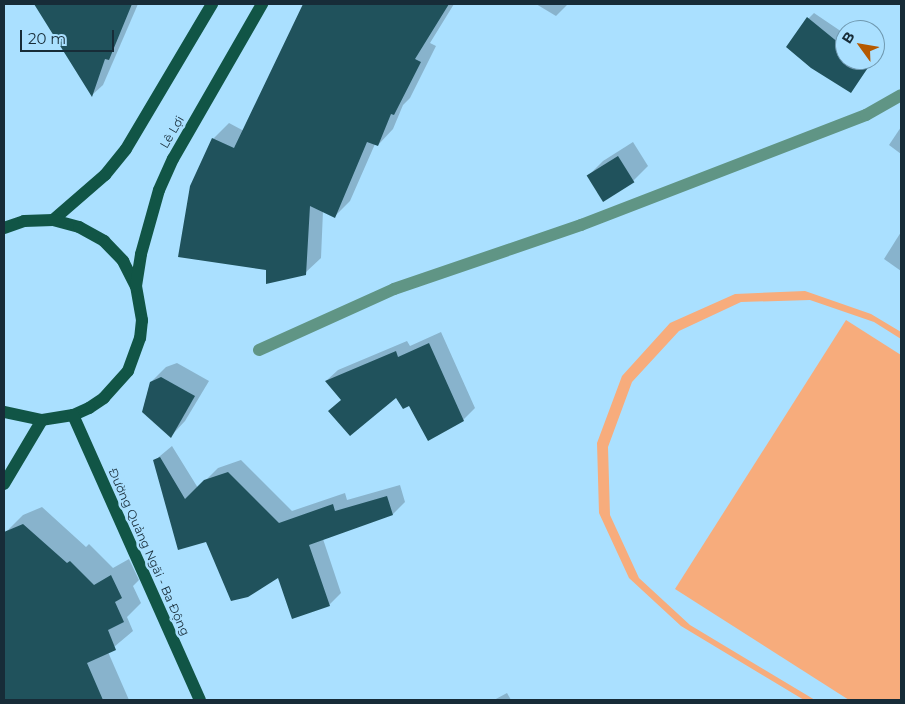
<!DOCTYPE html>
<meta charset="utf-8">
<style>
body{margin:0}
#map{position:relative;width:905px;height:704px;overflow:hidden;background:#aae0ff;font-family:Montserrat,sans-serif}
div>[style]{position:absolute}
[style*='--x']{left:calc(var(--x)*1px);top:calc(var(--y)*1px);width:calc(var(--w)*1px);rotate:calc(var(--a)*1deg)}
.green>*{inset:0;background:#f7ac7c}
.shadow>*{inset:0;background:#0003}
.building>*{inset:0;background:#20525c;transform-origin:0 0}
.minor>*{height:12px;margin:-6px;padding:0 6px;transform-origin:6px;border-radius:6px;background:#609585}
.major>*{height:12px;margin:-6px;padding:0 6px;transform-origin:6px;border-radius:6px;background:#115546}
span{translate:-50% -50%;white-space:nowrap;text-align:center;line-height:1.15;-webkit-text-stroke:5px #aae0ff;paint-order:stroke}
.street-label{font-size:12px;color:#172c38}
.frame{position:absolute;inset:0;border:5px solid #172c38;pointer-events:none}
.north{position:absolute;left:835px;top:20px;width:50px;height:50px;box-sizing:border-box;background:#aae0ff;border:1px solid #6f98af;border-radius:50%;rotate:302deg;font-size:14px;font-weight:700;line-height:20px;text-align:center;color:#172c38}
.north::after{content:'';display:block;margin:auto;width:18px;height:22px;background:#b55900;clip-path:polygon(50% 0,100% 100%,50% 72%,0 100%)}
.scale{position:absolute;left:20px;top:30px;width:94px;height:22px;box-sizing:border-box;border:2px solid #172c38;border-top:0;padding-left:6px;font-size:15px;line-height:18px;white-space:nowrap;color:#172c38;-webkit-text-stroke:4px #aae0ff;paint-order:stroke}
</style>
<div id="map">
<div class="green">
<div style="clip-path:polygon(805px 291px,871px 314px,901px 332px,901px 339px,874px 322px,810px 300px,741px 302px,679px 331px,632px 382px,608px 447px,610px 515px,639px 578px,690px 625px,815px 700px,804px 700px,681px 626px,629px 578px,599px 513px,597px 443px,622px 376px,670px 323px,735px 294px)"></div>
<div style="clip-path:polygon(846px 320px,901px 355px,901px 700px,849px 700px,675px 589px)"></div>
</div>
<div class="shadow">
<div style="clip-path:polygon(35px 4px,138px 4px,103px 85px,92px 95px)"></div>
<div style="clip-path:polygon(306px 4px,454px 4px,430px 43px,436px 46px,410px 98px,403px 105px,393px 129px,378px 145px,375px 144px,350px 201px,335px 216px,323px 211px,321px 258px,305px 273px,268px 269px,213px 139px,229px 123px,244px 131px)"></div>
<div style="clip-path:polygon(536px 4px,568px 4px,556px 16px)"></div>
<div style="clip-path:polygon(814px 13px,845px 34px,845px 60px,874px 60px,850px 92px,806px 21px)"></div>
<div style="clip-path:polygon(4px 16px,5px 16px,4px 67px)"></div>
<div style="clip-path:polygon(901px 127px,901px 154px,889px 145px)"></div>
<div style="clip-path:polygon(633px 142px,648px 166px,633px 181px,588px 176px,603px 161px)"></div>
<div style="clip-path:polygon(901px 232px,901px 271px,884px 259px)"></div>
<div style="clip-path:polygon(441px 332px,475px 408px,463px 420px,409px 404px,396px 396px,342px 399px,326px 381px,338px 370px,407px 341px,410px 346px)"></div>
<div style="clip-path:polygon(177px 363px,209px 381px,185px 421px,171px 436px,151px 382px,166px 367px)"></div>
<div style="clip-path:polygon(172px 446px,198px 488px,218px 468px,241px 460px,292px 511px,345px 493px,347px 500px,400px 485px,405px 502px,393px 514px,323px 539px,341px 593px,329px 605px,279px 576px,206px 541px,154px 461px)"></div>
<div style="clip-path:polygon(42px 507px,86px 547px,89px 544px,113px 568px,129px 559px,139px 580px,133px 586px,141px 603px,127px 617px,133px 631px,108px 652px,129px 700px,4px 700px,4px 534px,23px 515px)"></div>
<div style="clip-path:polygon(507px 693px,511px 700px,494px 700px)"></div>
</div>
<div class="building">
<div style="clip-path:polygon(34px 4px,132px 4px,109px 60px,105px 59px,92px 97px)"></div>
<div style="clip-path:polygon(303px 4px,449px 4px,415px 59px,421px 62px,394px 115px,391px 114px,378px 146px,367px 142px,335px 218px,310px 206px,306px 275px,266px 284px,266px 270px,178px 257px,190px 186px,212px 138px,234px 148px)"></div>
<div style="clip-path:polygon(807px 17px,845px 48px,845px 60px,873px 60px,851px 93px,811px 68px,786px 47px)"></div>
<div style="left:618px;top:156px;width:31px;height:37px;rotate:58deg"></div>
<div style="clip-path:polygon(429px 343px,464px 421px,428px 441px,409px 406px,403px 409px,396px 398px,350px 436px,328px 411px,341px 400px,325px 381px,396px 351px,398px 357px)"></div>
<div style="clip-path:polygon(161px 377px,195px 396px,171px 438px,142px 412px,150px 382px)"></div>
<div style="clip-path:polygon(160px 457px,185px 499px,204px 480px,228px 472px,279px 523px,333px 504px,335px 511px,387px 496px,393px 515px,309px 545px,330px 606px,292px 619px,278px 578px,248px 597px,231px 601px,206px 542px,178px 550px,153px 460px)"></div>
<div style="clip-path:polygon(23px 524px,67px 563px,70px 561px,94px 585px,111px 575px,122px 598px,115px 602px,124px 622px,108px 630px,116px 650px,87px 663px,103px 700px,4px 700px,4px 532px)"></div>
</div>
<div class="minor">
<div style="--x:259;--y:350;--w:148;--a:-24.3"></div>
<div style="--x:394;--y:289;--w:198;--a:-18.9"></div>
<div style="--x:581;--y:225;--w:305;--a:-21.1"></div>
<div style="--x:866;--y:115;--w:40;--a:-29.7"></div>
</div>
<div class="major">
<div style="--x:53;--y:220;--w:69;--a:-40.9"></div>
<div style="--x:105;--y:175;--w:33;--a:-51"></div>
<div style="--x:126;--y:149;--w:169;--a:-59.3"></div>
<div style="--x:4;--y:228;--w:21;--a:-19"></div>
<div style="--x:24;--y:221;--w:29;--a:-2"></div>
<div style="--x:53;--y:220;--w:27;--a:15"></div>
<div style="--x:79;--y:227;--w:29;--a:29"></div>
<div style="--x:104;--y:241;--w:28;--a:46"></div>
<div style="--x:123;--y:261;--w:28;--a:63"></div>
<div style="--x:136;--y:286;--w:35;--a:80"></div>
<div style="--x:142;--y:320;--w:18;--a:96"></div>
<div style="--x:140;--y:338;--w:35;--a:110"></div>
<div style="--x:128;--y:371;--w:36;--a:132"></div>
<div style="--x:104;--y:398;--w:18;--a:146"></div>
<div style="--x:89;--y:408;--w:17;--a:156"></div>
<div style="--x:73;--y:415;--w:31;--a:171"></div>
<div style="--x:42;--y:420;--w:39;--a:-168"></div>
<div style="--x:136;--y:286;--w:32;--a:-81"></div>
<div style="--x:141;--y:254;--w:66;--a:-74.3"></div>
<div style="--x:159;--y:190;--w:34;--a:-66"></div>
<div style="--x:173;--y:159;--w:179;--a:-60.1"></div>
<div style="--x:73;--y:415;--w:312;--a:66"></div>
<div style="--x:4;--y:484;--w:74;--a:-59.3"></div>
</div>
<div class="street-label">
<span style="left:172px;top:132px;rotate:-60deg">Lê Lợi</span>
<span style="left:149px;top:552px;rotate:66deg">Đường Quảng Ngãi - Ba Động</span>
</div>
<div class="frame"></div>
<div class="north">B</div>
<div class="scale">20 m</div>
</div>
